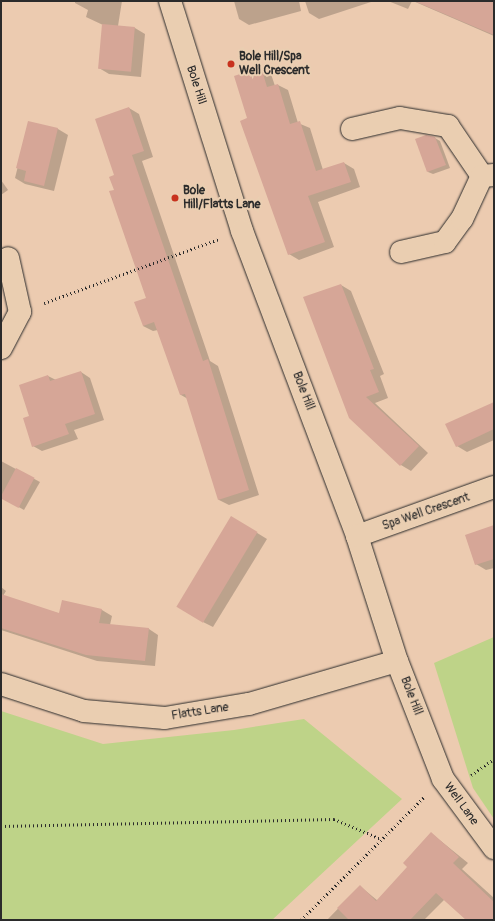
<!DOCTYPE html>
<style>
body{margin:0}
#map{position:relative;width:495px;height:921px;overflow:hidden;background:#eccbb0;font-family:Pangolin,sans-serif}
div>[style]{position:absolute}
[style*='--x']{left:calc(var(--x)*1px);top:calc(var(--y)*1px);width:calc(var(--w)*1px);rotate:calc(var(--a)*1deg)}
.green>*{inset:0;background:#bed388}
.shadow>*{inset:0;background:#0003}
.building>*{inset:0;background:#d6a697;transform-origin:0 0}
.path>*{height:2.5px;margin-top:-1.25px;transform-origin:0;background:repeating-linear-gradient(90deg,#2b2b2b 0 1px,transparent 0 4px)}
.roads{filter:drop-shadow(0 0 1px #2b2b2b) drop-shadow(0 0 1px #2b2b2b)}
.minor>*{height:22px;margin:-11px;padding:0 11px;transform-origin:11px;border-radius:11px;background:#eaceb1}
.dots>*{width:11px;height:11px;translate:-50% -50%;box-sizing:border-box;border:2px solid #eaceb1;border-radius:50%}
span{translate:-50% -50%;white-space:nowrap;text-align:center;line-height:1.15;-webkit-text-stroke:4px #eaceb1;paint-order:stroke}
.poi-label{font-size:12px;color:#2b2b2b;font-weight:700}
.left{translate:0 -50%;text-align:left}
.street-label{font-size:12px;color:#2b2b2b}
.frame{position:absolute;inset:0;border:2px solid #2b2b2b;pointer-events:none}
</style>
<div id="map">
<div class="green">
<div style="clip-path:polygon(494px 637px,494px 819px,473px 788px,434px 663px)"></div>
<div style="clip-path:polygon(1px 711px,103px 744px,234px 730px,304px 719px,402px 799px,272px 920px,1px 920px)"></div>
</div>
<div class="shadow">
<div style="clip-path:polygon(75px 1px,122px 1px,118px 26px,135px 28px,145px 34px,141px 77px,109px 74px,99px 68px,103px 25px,86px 17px,88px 10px,75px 3px)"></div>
<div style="clip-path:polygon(234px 1px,299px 1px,301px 11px,249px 25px,239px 19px)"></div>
<div style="clip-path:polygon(305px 1px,370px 1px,371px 2px,319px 19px,309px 13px)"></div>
<div style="clip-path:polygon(388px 1px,412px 1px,408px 9px)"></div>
<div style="clip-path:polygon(413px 1px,494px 1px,494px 36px)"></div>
<div style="clip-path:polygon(261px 68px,271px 74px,275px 86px,278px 85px,288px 90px,298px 123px,310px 128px,323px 170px,344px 163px,354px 169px,360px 187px,318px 202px,334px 247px,299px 260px,289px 254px,248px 119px)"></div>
<div style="clip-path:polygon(129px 108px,139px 114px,153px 157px,142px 161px,210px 361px,218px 366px,259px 495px,229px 505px,219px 500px,188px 399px,181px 395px,158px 330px,153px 331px,143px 326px,147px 298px,115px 190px,115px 175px)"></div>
<div style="clip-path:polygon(29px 122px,58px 129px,68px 135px,54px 191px,25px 184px,15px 178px)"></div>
<div style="clip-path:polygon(435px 138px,440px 141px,450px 168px,433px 174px,428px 172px)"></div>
<div style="clip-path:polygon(1px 180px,8px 190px,1px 195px)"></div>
<div style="clip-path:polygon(341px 285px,351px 291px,384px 374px,380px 376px,388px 398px,375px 403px,428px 453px,411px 471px,401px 465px,350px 418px)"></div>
<div style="clip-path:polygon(81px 372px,90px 378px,104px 420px,74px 430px,78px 439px,42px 451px,33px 446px,30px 417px,48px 376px,56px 380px)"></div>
<div style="clip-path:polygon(494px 403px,494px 440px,467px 452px,457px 446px)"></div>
<div style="clip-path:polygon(1px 461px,40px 482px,24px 510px,1px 497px)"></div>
<div style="clip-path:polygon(231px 517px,267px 539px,213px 627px,203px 622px)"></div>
<div style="clip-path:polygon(494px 526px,494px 568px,486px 570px,476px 564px)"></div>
<div style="clip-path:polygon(1px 587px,6px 591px,3px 596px,60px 614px,63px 601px,102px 610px,112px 616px,110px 625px,149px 629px,158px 635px,155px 666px,97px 661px,1px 630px)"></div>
<div style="clip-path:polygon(431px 833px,468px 863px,462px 869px,494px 898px,494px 920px,468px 920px,445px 899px,424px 920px,327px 920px,360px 886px,378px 901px,409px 867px)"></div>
</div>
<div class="building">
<div style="clip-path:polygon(414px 1px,494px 1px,494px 35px)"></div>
<div style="left:102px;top:24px;width:33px;height:45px;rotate:5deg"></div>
<div style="clip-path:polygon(261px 67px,267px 87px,278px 84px,290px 124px,300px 121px,316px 171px,344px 162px,351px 182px,308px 196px,325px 242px,288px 255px,240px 121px,247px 118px,234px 76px)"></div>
<div style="clip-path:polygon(129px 107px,144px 151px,132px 155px,203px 361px,208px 359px,249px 490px,218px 500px,185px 394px,180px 395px,154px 322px,143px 326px,134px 302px,146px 298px,109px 191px,114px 190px,109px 177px,114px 175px,95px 119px)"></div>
<div style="clip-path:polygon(28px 121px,58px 128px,44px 186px,24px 181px,26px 171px,16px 168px)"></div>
<div style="clip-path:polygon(426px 135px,435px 137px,446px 165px,427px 172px,415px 139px)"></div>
<div style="clip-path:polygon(341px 284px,374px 369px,370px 370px,379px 392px,366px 397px,419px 446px,400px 466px,349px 418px,303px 297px)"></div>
<div style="clip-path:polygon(81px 371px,95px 414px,65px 424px,69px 434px,32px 447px,23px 418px,29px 416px,19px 385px,48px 375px,50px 381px)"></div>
<div style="clip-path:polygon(494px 402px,494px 429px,456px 447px,445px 424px)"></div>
<div style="left:16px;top:468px;width:21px;height:34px;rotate:28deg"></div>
<div style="left:231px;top:516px;width:31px;height:106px;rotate:31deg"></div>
<div style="clip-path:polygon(494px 525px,494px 559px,475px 565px,465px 535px)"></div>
<div style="clip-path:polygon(1px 594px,59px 613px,62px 600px,102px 609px,99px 623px,149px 628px,145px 661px,86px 655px,1px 628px)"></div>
<div style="clip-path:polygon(431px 832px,459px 857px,453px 863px,494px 902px,494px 920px,466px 920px,436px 893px,410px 920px,349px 920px,337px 908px,360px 885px,376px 901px,407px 867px,403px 863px)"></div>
</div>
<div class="path">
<div style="--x:44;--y:303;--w:186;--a:-20.1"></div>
<div style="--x:471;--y:775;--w:28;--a:-35"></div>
<div style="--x:1;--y:826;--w:333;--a:-1.2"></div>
<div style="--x:334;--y:819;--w:51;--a:23.1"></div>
<div style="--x:301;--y:920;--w:175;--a:-45"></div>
</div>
<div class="roads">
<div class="minor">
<div style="--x:170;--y:1;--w:241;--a:72.6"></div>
<div style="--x:242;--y:231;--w:326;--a:69.3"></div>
<div style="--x:357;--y:536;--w:131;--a:72.3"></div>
<div style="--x:397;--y:661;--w:127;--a:68.7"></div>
<div style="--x:443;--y:779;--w:86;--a:53.5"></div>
<div style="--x:352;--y:129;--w:49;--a:-12.9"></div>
<div style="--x:400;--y:118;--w:49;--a:9.5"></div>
<div style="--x:448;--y:126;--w:60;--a:55.8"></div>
<div style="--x:482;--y:176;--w:12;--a:-5"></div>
<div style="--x:401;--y:252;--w:45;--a:-12.8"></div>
<div style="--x:445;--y:242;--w:29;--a:-54"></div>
<div style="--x:462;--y:219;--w:47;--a:-65.1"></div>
<div style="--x:1;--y:348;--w:41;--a:-62.2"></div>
<div style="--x:20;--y:312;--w:55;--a:-102.5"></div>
<div style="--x:357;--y:536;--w:145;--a:-19.7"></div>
<div style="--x:1;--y:684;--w:87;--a:18"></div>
<div style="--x:84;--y:711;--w:81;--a:4.9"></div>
<div style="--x:165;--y:718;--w:85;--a:-9.5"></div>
<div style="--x:249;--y:704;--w:154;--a:-16.2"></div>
</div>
</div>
<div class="dots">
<div style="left:231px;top:64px;background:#c8321e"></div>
<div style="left:175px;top:198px;background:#c8321e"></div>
</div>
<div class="poi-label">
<span class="left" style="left:239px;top:64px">Bole Hill/Spa<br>Well Crescent</span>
<span class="left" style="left:183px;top:198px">Bole<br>Hill/Flatts Lane</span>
</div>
<div class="street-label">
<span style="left:196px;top:85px;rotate:72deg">Bole Hill</span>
<span style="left:303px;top:391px;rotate:69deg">Bole Hill</span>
<span style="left:426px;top:512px;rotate:-19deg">Spa Well Crescent</span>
<span style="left:411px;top:696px;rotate:69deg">Bole Hill</span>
<span style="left:200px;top:712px;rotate:-9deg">Flatts Lane</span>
<span style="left:461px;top:804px;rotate:54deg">Well Lane</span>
</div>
<div class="frame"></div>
</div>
